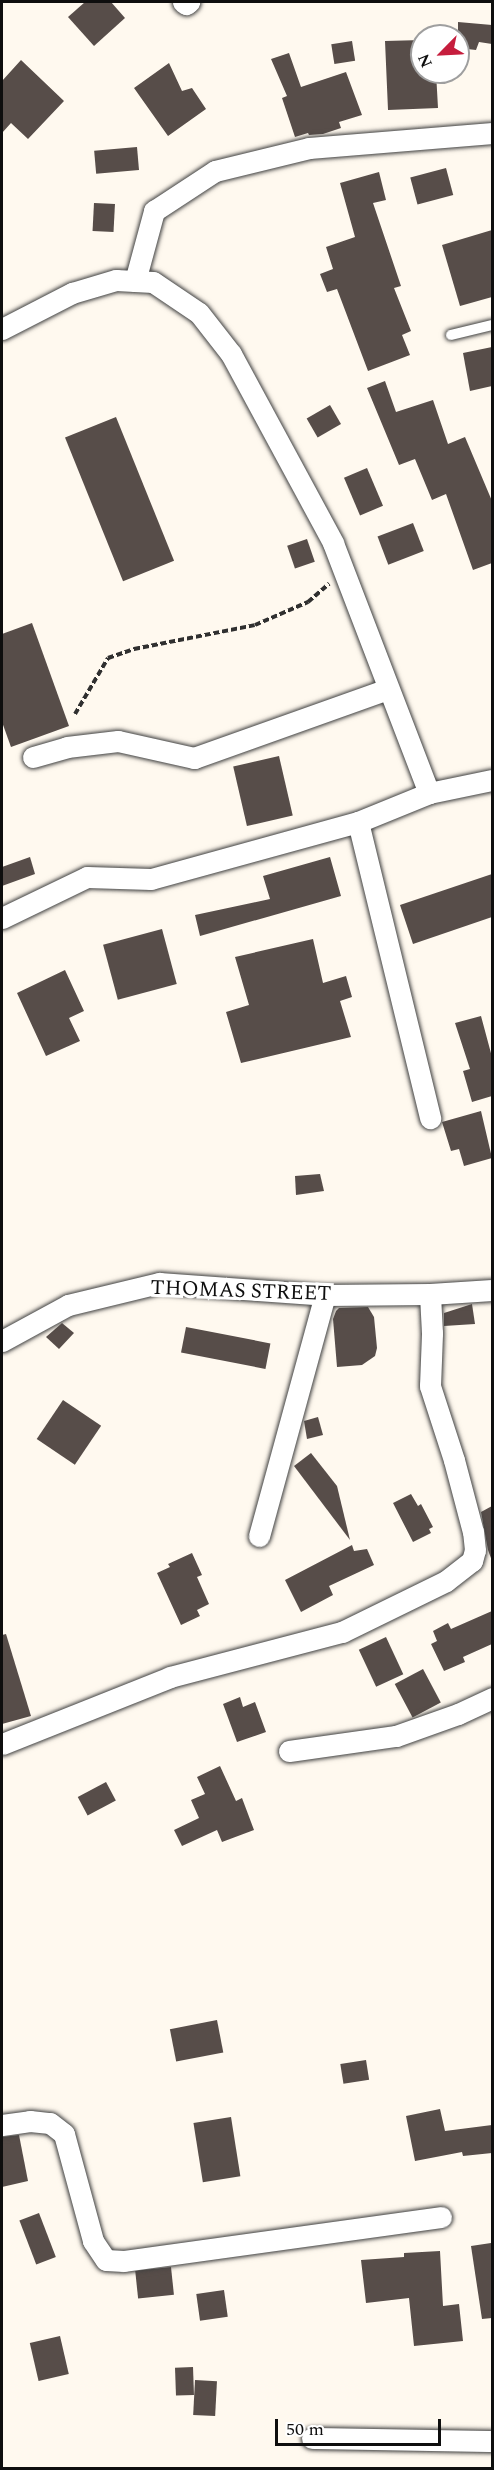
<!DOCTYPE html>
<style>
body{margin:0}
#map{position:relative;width:494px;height:2470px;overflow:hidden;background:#fff9ef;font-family:Spectral,serif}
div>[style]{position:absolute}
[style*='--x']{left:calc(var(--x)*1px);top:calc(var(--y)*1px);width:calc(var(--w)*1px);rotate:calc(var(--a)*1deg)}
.building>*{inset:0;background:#574d49;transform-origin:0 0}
.path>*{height:4px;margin-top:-2px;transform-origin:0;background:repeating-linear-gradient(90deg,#303030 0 6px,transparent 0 9px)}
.roads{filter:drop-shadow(0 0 2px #414141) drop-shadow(0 0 2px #414141)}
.service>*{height:10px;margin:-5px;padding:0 5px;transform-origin:5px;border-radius:5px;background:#fff}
.minor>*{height:21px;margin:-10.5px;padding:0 10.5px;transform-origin:10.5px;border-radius:10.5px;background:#fff}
span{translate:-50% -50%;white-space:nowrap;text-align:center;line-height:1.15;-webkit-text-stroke:6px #fff;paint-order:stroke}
.street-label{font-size:21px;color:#0e0e0e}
.frame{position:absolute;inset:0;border:3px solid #0e0e0e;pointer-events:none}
.north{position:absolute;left:410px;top:24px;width:60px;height:60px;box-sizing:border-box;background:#fff;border:2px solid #9f9f9f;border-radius:50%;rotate:246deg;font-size:16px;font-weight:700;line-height:24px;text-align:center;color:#0e0e0e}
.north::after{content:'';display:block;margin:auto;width:21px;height:27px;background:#c61d3d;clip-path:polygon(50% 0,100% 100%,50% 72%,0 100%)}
.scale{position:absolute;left:275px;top:2419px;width:166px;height:27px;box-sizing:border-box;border:3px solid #0e0e0e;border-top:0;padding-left:8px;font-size:18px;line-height:21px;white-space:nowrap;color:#0e0e0e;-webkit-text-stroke:4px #fff;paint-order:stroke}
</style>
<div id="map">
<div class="building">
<div style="clip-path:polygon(85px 2px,111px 2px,125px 18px,94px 46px,68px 17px)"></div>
<div style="clip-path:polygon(458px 22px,492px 25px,492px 44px,479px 42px,476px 50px,458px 48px)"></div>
<div style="clip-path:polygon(422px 40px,422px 72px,436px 72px,438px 108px,388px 110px,385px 41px)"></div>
<div style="left:352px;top:41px;width:20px;height:21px;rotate:81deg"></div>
<div style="clip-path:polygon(289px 53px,301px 87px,346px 72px,362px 115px,339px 122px,341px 128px,323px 134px,309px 135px,308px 133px,295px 137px,282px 98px,287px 96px,271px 59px)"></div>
<div style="clip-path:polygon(21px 60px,64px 101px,28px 139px,11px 123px,2px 133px,2px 81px)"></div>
<div style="clip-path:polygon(169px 63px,182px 91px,192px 88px,206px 109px,168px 136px,134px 88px)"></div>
<div style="left:137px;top:147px;width:23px;height:43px;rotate:85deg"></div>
<div style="left:446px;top:168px;width:28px;height:37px;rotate:75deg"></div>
<div style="clip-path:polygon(379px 172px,386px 200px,373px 203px,401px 286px,394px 288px,411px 331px,402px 335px,410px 355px,368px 371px,337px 289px,327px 292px,320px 274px,333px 269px,326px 247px,355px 237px,340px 183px)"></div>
<div style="left:94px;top:203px;width:21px;height:28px;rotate:3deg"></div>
<div style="clip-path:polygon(492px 230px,492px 297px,460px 306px,442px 245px)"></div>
<div style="clip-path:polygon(492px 347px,492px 386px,470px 391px,463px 353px)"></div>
<div style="clip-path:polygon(385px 381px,396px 412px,433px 400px,448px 444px,465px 437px,492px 501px,492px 563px,473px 570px,446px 494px,432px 500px,415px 459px,399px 465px,367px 388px)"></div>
<div style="left:330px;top:405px;width:22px;height:27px;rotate:60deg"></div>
<div style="left:116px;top:417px;width:155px;height:55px;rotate:68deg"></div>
<div style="left:367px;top:468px;width:41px;height:25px;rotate:67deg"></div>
<div style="left:413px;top:523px;width:30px;height:38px;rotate:69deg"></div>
<div style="left:307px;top:539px;width:24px;height:21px;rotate:71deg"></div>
<div style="clip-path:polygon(32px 623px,69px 726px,11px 747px,2px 722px,2px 634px)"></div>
<div style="left:279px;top:756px;width:61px;height:47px;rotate:77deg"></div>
<div style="clip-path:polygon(30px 857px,35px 874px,2px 886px,2px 867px)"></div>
<div style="clip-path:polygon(330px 857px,341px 896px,200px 936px,195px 915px,270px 899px,263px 876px)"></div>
<div style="clip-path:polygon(492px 874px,492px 917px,413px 944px,400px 905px)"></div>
<div style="left:162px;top:929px;width:57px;height:61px;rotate:75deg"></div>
<div style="clip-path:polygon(313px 939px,323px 983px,346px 976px,352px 997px,340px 1001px,351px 1037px,241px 1063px,226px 1012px,249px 1005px,235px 957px)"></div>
<div style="clip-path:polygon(65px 970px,84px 1011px,69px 1018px,80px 1041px,46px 1056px,17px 993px)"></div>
<div style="clip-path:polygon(481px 1016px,492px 1057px,492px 1096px,472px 1102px,463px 1071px,470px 1069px,455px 1023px)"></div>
<div style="clip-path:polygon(481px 1111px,492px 1158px,464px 1166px,459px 1149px,451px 1151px,442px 1122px)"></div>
<div style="clip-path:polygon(320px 1174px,324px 1191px,296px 1195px,295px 1176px)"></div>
<div style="clip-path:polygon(472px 1304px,475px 1324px,444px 1326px,444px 1313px)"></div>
<div style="clip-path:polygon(368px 1307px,374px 1317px,377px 1348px,375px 1356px,362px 1365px,337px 1367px,333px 1319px,336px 1311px,339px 1308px)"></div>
<div style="clip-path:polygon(62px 1323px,74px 1333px,59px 1349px,46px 1337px)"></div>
<div style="left:186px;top:1327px;width:86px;height:26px;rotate:11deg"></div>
<div style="left:63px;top:1400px;width:46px;height:47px;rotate:34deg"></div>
<div style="clip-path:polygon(318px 1417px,323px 1435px,307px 1439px,304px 1421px)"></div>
<div style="clip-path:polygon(311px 1453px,337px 1486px,350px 1540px,294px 1466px)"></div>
<div style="clip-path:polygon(411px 1494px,418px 1506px,421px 1504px,433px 1527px,429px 1529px,431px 1533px,413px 1542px,393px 1503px)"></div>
<div style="clip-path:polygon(492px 1506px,492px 1561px,488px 1550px,481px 1512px)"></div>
<div style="clip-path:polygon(352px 1545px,354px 1551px,367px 1549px,374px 1565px,329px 1586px,333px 1595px,301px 1612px,285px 1580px)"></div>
<div style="clip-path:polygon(192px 1553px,202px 1575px,197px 1577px,209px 1604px,197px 1610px,200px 1616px,181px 1625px,157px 1573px,170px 1567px,168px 1564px)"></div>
<div style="clip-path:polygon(492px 1611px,492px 1644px,463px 1657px,465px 1662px,444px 1671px,431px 1644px,437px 1641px,433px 1631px,448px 1623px,451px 1629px)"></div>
<div style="clip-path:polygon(6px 1634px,31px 1716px,2px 1724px,2px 1635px)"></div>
<div style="left:386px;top:1637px;width:41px;height:30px;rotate:65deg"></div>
<div style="left:423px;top:1669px;width:38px;height:32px;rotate:62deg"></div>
<div style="clip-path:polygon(240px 1697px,243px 1707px,255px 1702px,266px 1732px,237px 1742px,223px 1704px)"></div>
<div style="clip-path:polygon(220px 1766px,236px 1801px,242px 1798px,254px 1830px,222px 1842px,217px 1830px,182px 1846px,174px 1830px,199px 1818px,191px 1800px,205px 1794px,197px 1777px)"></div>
<div style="left:106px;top:1782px;width:21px;height:32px;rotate:62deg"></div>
<div style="left:217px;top:2020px;width:33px;height:48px;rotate:79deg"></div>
<div style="left:366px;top:2060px;width:20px;height:26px;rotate:81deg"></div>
<div style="clip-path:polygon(440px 2109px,445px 2131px,492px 2125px,492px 2153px,463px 2156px,462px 2152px,415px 2161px,406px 2116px)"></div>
<div style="left:231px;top:2117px;width:60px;height:38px;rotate:81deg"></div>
<div style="clip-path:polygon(19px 2135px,28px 2181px,2px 2187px,2px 2137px)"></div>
<div style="left:39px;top:2213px;width:47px;height:21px;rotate:69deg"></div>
<div style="clip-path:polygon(491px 2243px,492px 2318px,482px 2319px,471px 2246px)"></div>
<div style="clip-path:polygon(440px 2251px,443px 2306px,459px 2304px,463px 2341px,414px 2346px,409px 2298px,366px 2303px,361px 2260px,404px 2257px,404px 2253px)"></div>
<div style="left:171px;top:2267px;width:28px;height:36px;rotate:84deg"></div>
<div style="left:224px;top:2290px;width:27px;height:28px;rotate:82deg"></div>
<div style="left:60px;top:2336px;width:39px;height:31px;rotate:77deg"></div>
<div style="left:193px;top:2367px;width:28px;height:18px;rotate:88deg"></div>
<div style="left:195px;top:2380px;width:22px;height:35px;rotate:3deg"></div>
</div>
<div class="path">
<div style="--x:75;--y:714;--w:65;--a:-59.5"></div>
<div style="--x:108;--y:658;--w:28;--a:-19"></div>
<div style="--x:134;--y:649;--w:123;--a:-11.2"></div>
<div style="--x:255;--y:625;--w:58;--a:-23.5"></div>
<div style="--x:308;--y:602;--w:28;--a:-41"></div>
</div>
<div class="roads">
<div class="service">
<div style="--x:451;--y:335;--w:42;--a:-13.7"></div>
</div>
<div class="minor">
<div style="--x:183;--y:2;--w:4;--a:34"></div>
<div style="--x:186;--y:4;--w:4;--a:-34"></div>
<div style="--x:135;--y:281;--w:73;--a:-74.8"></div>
<div style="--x:154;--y:211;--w:73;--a:-33.3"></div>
<div style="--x:215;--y:171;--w:97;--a:-13.7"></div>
<div style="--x:309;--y:148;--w:184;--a:-4.7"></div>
<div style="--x:2;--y:329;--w:79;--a:-27.2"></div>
<div style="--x:72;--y:293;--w:46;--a:-16.5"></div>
<div style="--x:116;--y:280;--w:37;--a:3"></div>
<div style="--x:153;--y:282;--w:55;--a:34"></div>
<div style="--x:199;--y:313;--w:52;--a:52"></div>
<div style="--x:231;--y:354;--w:215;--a:61.6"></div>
<div style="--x:333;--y:543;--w:268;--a:69"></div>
<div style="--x:33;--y:757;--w:35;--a:-16"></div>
<div style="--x:67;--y:747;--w:51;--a:-6.7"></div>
<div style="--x:118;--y:741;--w:78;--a:12.6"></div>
<div style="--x:194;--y:758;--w:206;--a:-19.6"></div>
<div style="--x:358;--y:822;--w:305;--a:76.3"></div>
<div style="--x:2;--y:918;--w:94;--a:-25.8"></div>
<div style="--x:87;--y:877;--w:64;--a:1.8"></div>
<div style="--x:151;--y:879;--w:215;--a:-15.4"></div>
<div style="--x:358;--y:822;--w:77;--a:-22.2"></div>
<div style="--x:429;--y:793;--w:64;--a:-11.7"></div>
<div style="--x:2;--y:1341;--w:75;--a:-28.6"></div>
<div style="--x:68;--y:1305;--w:94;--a:-13.6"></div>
<div style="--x:159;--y:1283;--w:166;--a:4.1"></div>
<div style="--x:325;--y:1295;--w:105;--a:-0.5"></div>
<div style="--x:430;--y:1294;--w:62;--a:-3.7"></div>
<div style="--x:259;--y:1536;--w:250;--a:-74.7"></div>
<div style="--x:2;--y:1744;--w:181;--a:-21.7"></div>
<div style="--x:170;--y:1677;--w:178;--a:-14.7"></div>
<div style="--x:342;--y:1632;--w:116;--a:-26.1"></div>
<div style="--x:446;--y:1581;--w:33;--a:-38"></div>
<div style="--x:472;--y:1561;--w:11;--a:-75"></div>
<div style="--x:475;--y:1550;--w:18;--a:-96"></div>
<div style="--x:473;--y:1532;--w:74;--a:-104.8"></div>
<div style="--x:454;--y:1460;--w:78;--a:-108"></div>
<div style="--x:430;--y:1386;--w:53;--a:-87.8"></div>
<div style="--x:432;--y:1333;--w:39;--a:-93"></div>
<div style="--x:289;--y:1751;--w:108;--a:-8"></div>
<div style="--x:396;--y:1736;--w:66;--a:-19.5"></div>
<div style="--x:458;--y:1714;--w:38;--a:-25"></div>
<div style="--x:2;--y:2125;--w:28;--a:-8"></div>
<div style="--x:30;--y:2121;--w:20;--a:6"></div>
<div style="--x:50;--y:2123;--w:18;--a:38"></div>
<div style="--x:64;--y:2134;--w:111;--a:74.8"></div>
<div style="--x:93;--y:2241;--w:23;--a:56"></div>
<div style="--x:106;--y:2260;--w:18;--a:3"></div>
<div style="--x:124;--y:2261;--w:320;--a:-7.9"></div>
<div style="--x:312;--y:2438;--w:180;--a:1"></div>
</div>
</div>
<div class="street-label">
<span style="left:241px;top:1291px;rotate:2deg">THOMAS STREET</span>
</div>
<div class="frame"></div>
<div class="north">N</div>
<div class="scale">50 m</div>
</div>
